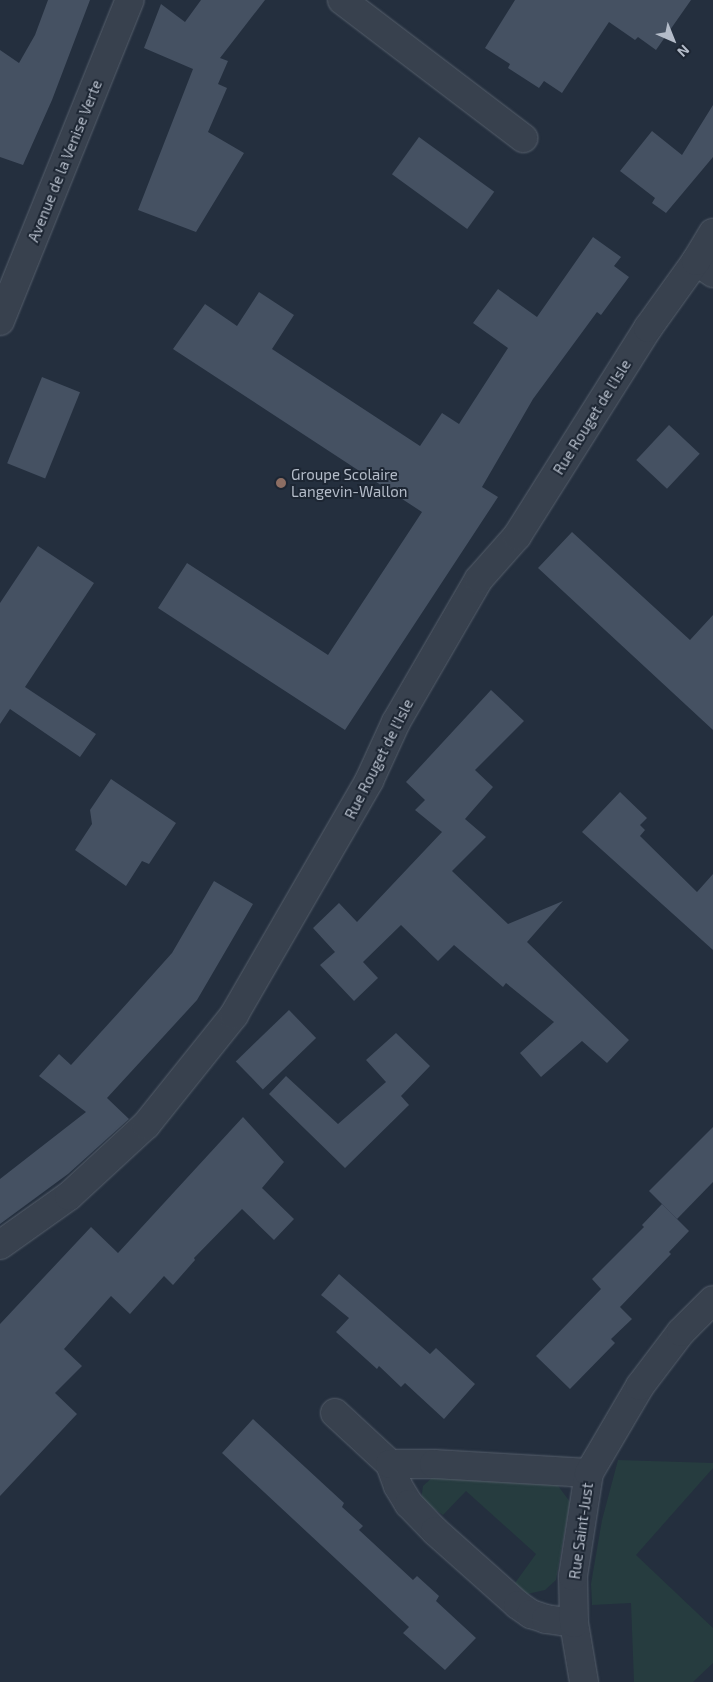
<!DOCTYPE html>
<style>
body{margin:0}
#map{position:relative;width:713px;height:1682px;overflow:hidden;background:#242f3e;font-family:"Exo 2",sans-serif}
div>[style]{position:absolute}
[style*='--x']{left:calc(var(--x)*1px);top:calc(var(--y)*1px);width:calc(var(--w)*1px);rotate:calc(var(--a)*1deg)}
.green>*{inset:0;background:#263c3f}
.building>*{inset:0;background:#455162;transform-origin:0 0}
.roads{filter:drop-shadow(0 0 1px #565f6c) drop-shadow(0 0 1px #565f6c)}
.minor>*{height:28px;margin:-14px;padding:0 14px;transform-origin:14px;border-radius:14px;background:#38414e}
.tertiary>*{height:28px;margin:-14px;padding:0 14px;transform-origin:14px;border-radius:14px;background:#38414e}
.dots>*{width:14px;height:14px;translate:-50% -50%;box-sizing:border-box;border:2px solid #1d2633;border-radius:50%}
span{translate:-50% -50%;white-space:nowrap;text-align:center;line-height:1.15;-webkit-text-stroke:4px #1d2633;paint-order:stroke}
.street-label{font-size:15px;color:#b4bcc9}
.poi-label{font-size:15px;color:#b4bcc9}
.left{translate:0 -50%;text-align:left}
.north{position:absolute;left:648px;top:15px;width:50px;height:50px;-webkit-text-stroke:4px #1d2633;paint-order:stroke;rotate:136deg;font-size:14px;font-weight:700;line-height:20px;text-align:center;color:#b4bcc9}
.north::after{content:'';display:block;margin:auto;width:18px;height:22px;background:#b4bcc9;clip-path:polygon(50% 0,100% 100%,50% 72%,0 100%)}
</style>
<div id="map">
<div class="green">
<div style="clip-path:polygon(618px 1460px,713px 1463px,713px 1468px,636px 1555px,713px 1628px,713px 1663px,693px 1682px,634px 1682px,631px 1603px,592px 1605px,591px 1584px,602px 1520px)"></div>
<div style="clip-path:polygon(435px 1475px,556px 1483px,570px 1502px,556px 1580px,545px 1590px,527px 1594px,515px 1583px,536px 1554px,466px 1491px,443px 1515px,421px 1500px,423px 1486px)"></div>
</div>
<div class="building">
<div style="clip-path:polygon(48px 0,90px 0,52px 100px,23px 165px,0 157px,0 50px,19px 63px,35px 35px)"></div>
<div style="clip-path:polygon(201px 0,265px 0,220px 58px,228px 61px,218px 84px,227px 88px,208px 132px,244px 153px,196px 232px,138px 210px,193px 69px,144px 48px,161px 4px,185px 22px)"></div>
<div style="clip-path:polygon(515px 0,691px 0,656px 50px,638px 37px,635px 40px,609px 22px,562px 93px,544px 81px,539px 88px,508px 68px,510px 64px,485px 48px)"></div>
<div style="clip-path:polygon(713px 105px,713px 157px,666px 213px,652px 203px,655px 198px,620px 171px,652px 131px,682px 155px)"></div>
<div style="left:419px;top:137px;width:93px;height:46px;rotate:36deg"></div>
<div style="clip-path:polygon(593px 237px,621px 257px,614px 266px,629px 277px,601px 315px,597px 312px,533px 399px,482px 487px,498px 497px,345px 730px,158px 608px,187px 563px,328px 655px,422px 512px,173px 349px,205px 304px,237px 326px,259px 292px,294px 315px,272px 349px,420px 446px,442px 413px,459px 424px,508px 348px,473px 323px,498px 289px,537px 317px)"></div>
<div style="left:42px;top:377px;width:41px;height:93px;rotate:22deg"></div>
<div style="left:669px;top:425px;width:42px;height:48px;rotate:43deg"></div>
<div style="clip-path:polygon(572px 532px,690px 640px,713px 615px,713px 730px,538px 568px)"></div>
<div style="clip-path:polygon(38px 546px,94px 583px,25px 687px,96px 734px,80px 757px,10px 709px,0 724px,0 603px)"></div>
<div style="clip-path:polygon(491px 690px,524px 721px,475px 770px,493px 787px,465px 819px,486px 837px,452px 871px,508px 924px,563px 901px,527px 942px,629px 1040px,607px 1063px,582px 1041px,541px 1077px,520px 1053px,554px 1022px,506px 983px,503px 987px,454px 945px,438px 961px,401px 925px,363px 962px,378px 978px,354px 1001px,320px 965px,335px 952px,313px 928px,339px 903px,357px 922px,442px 832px,415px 810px,425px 800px,406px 782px)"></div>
<div style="clip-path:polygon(111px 779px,176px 823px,149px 864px,142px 861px,126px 886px,75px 850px,92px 824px,90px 810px)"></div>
<div style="clip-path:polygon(620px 792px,647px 818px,640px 825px,645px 830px,640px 836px,697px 892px,713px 874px,713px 950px,582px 832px)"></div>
<div style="clip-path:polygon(214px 881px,253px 904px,197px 1000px,107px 1098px,129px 1119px,68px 1174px,0 1224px,0 1179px,86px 1112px,39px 1076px,59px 1054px,71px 1065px,121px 1010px,172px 953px)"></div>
<div style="left:289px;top:1010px;width:39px;height:74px;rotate:46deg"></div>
<div style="clip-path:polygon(396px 1033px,430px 1066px,401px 1096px,409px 1105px,345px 1168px,269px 1094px,286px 1076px,338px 1124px,386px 1082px,366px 1060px)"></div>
<div style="clip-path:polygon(243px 1117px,284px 1162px,262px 1188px,294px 1219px,274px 1240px,242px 1209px,194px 1258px,195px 1260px,173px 1285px,164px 1276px,130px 1314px,111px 1296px,64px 1349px,82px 1366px,55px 1393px,77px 1414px,0 1496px,0 1324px,91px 1227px,118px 1253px)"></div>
<div style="clip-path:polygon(713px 1127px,713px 1182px,677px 1219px,649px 1191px)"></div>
<div style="clip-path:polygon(662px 1204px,689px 1231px,669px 1252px,671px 1254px,620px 1307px,632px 1319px,611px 1339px,615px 1343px,570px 1389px,536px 1356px,601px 1289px,592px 1279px,644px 1227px,642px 1225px)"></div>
<div style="clip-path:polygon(339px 1274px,430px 1354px,436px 1348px,475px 1384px,444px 1419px,405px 1383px,401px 1387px,379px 1366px,377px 1369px,336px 1332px,349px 1318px,321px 1295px)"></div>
<div style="clip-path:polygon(253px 1419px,344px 1503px,342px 1507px,363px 1526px,359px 1530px,413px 1580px,417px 1576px,439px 1596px,436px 1601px,476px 1638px,445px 1670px,403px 1633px,409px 1627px,222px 1453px)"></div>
</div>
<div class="roads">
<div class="minor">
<div style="--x:342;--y:0;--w:228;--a:37.3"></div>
<div style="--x:696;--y:261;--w:21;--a:35"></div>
<div style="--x:335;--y:1413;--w:75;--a:42.8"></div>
<div style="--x:390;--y:1464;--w:23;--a:70"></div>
<div style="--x:398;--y:1486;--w:21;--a:59"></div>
<div style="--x:409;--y:1504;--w:37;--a:46"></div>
<div style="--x:435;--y:1531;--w:111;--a:41.7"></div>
<div style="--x:518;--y:1605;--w:16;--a:35"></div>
<div style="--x:531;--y:1614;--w:16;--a:18"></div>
<div style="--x:546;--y:1619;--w:28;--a:8"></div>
<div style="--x:390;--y:1464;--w:44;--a:0"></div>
<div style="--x:434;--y:1464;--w:155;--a:3.3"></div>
<div style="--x:584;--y:1682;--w:60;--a:-99.6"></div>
<div style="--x:574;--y:1623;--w:47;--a:-91.2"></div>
<div style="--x:573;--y:1576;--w:104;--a:-81.2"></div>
<div style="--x:589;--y:1473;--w:101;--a:-59.6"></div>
<div style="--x:640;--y:1386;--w:68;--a:-52.8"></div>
<div style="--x:681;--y:1332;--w:45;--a:-45"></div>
</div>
<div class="tertiary">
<div style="--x:0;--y:321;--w:346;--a:-68"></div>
<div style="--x:0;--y:1245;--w:85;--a:-35.4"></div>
<div style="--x:69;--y:1196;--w:105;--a:-42.7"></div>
<div style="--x:146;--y:1125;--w:141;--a:-51.3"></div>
<div style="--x:234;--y:1015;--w:270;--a:-60"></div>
<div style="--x:369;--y:781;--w:65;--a:-65.4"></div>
<div style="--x:396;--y:722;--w:165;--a:-59.9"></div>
<div style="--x:479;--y:579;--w:57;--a:-48.5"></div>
<div style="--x:517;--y:536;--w:246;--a:-57.8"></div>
<div style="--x:648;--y:328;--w:82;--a:-54.4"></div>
<div style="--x:696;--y:261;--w:33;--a:-59"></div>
</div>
</div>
<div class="dots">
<div style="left:281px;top:483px;background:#8d6e63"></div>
</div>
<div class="street-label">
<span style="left:65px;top:161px;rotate:-68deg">Avenue de la Venise Verte</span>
<span style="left:592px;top:417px;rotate:-58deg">Rue Rouget de l'Isle</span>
<span style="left:379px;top:759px;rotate:-63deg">Rue Rouget de l'Isle</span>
<span style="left:581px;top:1531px;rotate:-82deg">Rue Saint-Just</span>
</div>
<div class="poi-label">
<span class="left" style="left:291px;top:483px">Groupe Scolaire<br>Langevin-Wallon</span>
</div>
<div class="north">N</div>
</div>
